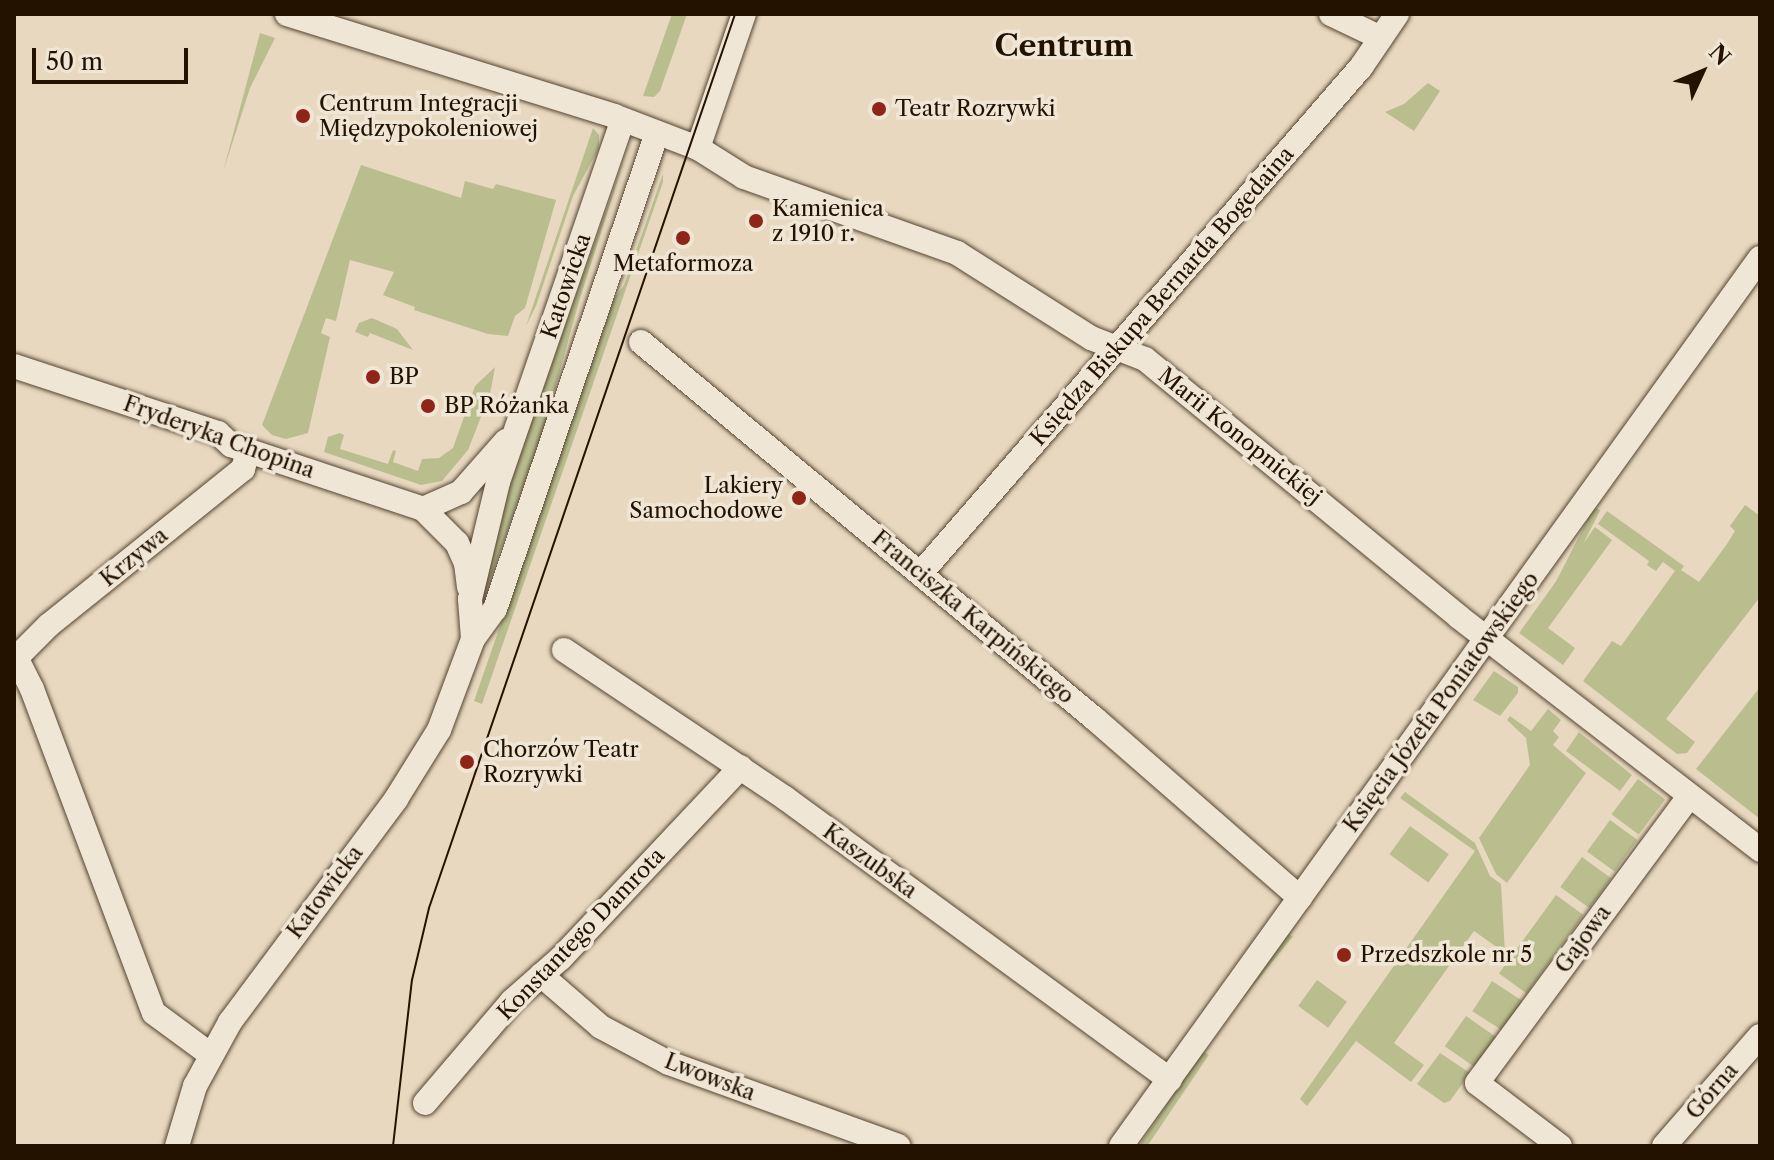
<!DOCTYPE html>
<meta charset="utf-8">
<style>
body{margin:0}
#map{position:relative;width:1774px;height:1160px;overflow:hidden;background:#e7d8bf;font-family:"Libre Caslon Text",serif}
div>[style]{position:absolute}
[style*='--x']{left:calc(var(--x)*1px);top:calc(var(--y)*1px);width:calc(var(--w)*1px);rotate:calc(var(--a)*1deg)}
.green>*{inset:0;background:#babe8f;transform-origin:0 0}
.roads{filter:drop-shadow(0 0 2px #554430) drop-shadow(0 0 2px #554430)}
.minor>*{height:24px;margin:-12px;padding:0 12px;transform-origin:12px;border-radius:12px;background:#efe6d5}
.tram>*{height:2px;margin:-1px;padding:0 1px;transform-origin:1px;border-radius:1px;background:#241200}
.dots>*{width:22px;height:22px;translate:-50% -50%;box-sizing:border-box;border:4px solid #efe6d5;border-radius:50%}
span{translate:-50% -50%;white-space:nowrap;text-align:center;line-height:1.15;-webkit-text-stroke:7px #efe6d5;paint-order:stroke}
.poi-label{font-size:22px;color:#241200}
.left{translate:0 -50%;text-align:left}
.right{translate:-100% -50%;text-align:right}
.street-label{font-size:22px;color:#241200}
.district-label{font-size:30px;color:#241200;font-weight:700}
.frame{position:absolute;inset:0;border:16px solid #241200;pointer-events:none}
.north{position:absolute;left:1662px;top:32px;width:80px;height:80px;-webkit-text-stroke:6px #efe6d5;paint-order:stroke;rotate:46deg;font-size:22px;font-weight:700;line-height:32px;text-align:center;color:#241200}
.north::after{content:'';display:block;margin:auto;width:28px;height:36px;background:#241200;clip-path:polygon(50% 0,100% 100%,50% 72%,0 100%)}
.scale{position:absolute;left:32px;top:48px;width:156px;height:36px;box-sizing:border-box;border:4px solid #241200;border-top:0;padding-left:10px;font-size:24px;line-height:28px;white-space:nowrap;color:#241200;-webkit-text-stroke:6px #efe6d5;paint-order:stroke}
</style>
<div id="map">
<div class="green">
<div style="clip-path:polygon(672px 14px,687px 14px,660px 91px,654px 97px,643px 96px)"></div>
<div style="clip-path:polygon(260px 33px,275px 38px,250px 88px,223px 172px)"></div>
<div style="clip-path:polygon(1428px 83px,1440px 91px,1414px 131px,1385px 112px,1404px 104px)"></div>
<div style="clip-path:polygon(593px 128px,599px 135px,599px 148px,573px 196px,536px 306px,526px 326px)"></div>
<div style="clip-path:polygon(624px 160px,578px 305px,544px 429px,480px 607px,509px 485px)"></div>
<div style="clip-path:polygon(361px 165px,461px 198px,465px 181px,493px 189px,496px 184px,556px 200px,525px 308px,515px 316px,508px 336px,488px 334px,414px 310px,415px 307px,383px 295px,394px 272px,350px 260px,336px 321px,326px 318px,321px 333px,330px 337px,308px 433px,286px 439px,272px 435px,262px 425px)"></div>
<div style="clip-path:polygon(663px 174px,663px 182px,482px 704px,474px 701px,613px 300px,624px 285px)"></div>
<div style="clip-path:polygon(372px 318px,397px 329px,413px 350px,370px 333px,368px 337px,355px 332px,359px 323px)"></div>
<div style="clip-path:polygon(495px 367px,490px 394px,468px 450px,442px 481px,421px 485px,324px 452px,328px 437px,340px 433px,344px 435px,340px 449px,388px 464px,393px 450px,396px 451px,393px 462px,418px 471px,422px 459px,439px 458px,453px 448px,475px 386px)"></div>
<div style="clip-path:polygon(1745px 505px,1760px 516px,1760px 597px,1666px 719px,1695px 742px,1687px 753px,1677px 754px,1583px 681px,1612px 641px,1621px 646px,1675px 571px,1663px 562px,1656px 571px,1647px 565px,1649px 561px,1598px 524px,1607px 511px,1684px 566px,1681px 570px,1699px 582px,1727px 544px,1735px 531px,1730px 526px)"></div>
<div style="left:1594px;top:507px;width:7px;height:133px;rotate:27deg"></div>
<div style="clip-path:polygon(1595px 527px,1612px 540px,1548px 628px,1575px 648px,1563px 665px,1519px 633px)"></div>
<div style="clip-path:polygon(1494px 671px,1518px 687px,1518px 693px,1500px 716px,1473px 700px)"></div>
<div style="clip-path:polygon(1760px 687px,1760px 819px,1696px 769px)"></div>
<div style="clip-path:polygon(1548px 709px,1561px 720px,1553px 731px,1559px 737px,1553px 745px,1586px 773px,1507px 883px,1496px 874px,1479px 838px,1530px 765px,1526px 738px,1507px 720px,1510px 716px,1531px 731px)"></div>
<div style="clip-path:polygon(1579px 732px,1632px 775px,1620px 791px,1566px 751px)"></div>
<div style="left:1638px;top:779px;width:34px;height:44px;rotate:37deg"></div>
<div style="clip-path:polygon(1405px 792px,1475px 843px,1490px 876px,1501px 884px,1505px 953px,1474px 931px,1394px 1043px,1424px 1065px,1411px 1082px,1356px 1041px,1307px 1106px,1300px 1099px,1475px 851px,1400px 798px)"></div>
<div style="left:1610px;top:820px;width:34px;height:39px;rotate:36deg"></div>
<div style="left:1410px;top:826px;width:48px;height:35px;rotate:36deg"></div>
<div style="left:1582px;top:857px;width:36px;height:37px;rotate:36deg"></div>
<div style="left:1556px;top:895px;width:34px;height:97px;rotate:36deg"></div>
<div style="left:1288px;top:933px;width:6px;height:135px;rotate:39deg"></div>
<div style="left:1317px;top:980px;width:37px;height:32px;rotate:36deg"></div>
<div style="left:1492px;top:981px;width:37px;height:36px;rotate:33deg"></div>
<div style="left:1466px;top:1016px;width:37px;height:37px;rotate:35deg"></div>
<div style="left:1203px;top:1051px;width:7px;height:116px;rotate:34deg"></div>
<div style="clip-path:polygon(1440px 1053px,1470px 1073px,1450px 1101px,1444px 1103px,1417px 1084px)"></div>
</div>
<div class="roads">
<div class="minor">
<div style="--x:287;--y:14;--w:343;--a:17.3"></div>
<div style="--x:614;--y:116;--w:90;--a:20.9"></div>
<div style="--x:698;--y:148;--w:54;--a:32.2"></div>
<div style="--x:744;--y:177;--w:226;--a:19.6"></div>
<div style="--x:957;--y:253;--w:159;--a:32.4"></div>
<div style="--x:1091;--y:338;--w:58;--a:21.3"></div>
<div style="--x:1145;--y:359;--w:406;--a:39.4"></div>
<div style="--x:1459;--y:617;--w:381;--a:37.7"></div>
<div style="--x:1331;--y:14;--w:55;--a:25.6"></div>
<div style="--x:698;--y:148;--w:142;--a:-71.1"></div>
<div style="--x:641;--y:342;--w:590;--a:39.71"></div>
<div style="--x:1095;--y:719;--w:272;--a:41.1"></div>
<div style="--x:14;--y:366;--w:215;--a:18.2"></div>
<div style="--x:218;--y:433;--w:18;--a:43"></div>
<div style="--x:231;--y:445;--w:202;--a:18.4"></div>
<div style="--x:423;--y:509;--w:48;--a:45"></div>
<div style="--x:457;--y:543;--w:22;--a:66"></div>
<div style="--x:466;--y:563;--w:24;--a:83"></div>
<div style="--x:423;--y:509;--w:42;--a:-24.1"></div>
<div style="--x:461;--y:492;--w:68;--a:-48.6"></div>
<div style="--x:921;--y:573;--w:671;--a:-48.99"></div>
<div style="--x:1361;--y:67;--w:64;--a:-55.8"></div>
<div style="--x:473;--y:639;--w:40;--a:-94.3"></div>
<div style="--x:470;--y:599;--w:120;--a:-76.5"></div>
<div style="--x:498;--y:482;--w:383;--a:-71"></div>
<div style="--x:564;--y:650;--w:266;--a:33.8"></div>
<div style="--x:785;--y:798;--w:477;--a:36.2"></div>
<div style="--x:14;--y:653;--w:40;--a:63.4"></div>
<div style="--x:32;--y:689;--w:346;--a:69.4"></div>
<div style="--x:154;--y:1013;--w:71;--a:36.4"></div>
<div style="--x:14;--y:660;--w:49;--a:-45"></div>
<div style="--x:49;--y:625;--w:249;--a:-38.8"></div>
<div style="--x:243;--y:469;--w:19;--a:-74"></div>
<div style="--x:541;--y:975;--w:79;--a:40.9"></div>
<div style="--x:601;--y:1027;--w:77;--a:27.9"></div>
<div style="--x:669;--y:1063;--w:244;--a:19.9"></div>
<div style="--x:425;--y:1103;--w:134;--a:-49.5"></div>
<div style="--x:512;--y:1001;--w:65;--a:-41.3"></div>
<div style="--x:561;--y:958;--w:262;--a:-46.7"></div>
<div style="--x:177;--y:1146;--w:63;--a:-73.3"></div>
<div style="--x:195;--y:1086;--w:73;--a:-61.3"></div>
<div style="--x:230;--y:1022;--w:278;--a:-53.3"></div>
<div style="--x:396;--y:799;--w:81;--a:-58.1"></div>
<div style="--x:439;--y:730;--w:97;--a:-69.5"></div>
<div style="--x:473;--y:639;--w:37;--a:-54"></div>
<div style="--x:495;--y:609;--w:503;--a:-71.2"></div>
<div style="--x:1121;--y:1146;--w:1094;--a:-54.26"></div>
<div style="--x:1560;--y:1146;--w:104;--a:-142.8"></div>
<div style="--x:1477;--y:1083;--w:357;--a:-53.5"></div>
<div style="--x:1664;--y:1146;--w:146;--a:-48.9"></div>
</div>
</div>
<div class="tram">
<div style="--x:393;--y:1146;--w:167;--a:-83.5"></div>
<div style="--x:412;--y:980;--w:74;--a:-76.7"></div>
<div style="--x:429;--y:908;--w:945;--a:-71.1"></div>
</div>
<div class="dots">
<div style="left:879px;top:109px;background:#8f2418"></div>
<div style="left:303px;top:116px;background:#8f2418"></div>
<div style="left:756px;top:221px;background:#8f2418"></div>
<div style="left:683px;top:238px;background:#8f2418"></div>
<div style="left:373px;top:377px;background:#8f2418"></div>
<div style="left:428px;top:406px;background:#8f2418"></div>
<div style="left:799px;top:498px;background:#8f2418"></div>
<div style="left:467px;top:762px;background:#8f2418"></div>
<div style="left:1344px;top:955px;background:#8f2418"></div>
</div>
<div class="poi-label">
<span class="left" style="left:319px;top:116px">Centrum Integracji<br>Międzypokoleniowej</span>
<span class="left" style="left:895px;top:109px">Teatr Rozrywki</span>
<span class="left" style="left:772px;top:221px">Kamienica<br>z 1910 r.</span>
<span style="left:683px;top:264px">Metaformoza</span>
<span class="left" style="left:389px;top:377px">BP</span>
<span class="left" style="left:444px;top:406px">BP Różanka</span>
<span class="right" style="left:783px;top:498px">Lakiery<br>Samochodowe</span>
<span class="left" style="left:483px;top:762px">Chorzów Teatr<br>Rozrywki</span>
<span class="left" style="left:1360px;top:955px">Przedszkole nr 5</span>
</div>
<div class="street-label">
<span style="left:566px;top:286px;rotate:-71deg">Katowicka</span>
<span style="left:1162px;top:296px;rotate:-49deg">Księdza Biskupa Bernarda Bogedaina</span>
<span style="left:1240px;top:436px;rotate:39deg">Marii Konopnickiej</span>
<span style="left:219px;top:437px;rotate:20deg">Fryderyka Chopina</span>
<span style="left:134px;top:557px;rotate:-39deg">Krzywa</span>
<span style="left:973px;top:617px;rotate:40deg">Franciszka Karpińskiego</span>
<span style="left:1441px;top:702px;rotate:-54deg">Księcia Józefa Poniatowskiego</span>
<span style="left:870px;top:861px;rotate:36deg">Kaszubska</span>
<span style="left:325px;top:892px;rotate:-53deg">Katowicka</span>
<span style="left:581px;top:934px;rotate:-46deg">Konstantego Damrota</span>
<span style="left:1583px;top:939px;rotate:-54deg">Gajowa</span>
<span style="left:710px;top:1077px;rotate:21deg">Lwowska</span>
<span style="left:1712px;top:1091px;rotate:-49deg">Górna</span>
</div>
<div class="district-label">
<span style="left:1064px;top:46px">Centrum</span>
</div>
<div class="frame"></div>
<div class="north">N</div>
<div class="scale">50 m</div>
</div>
